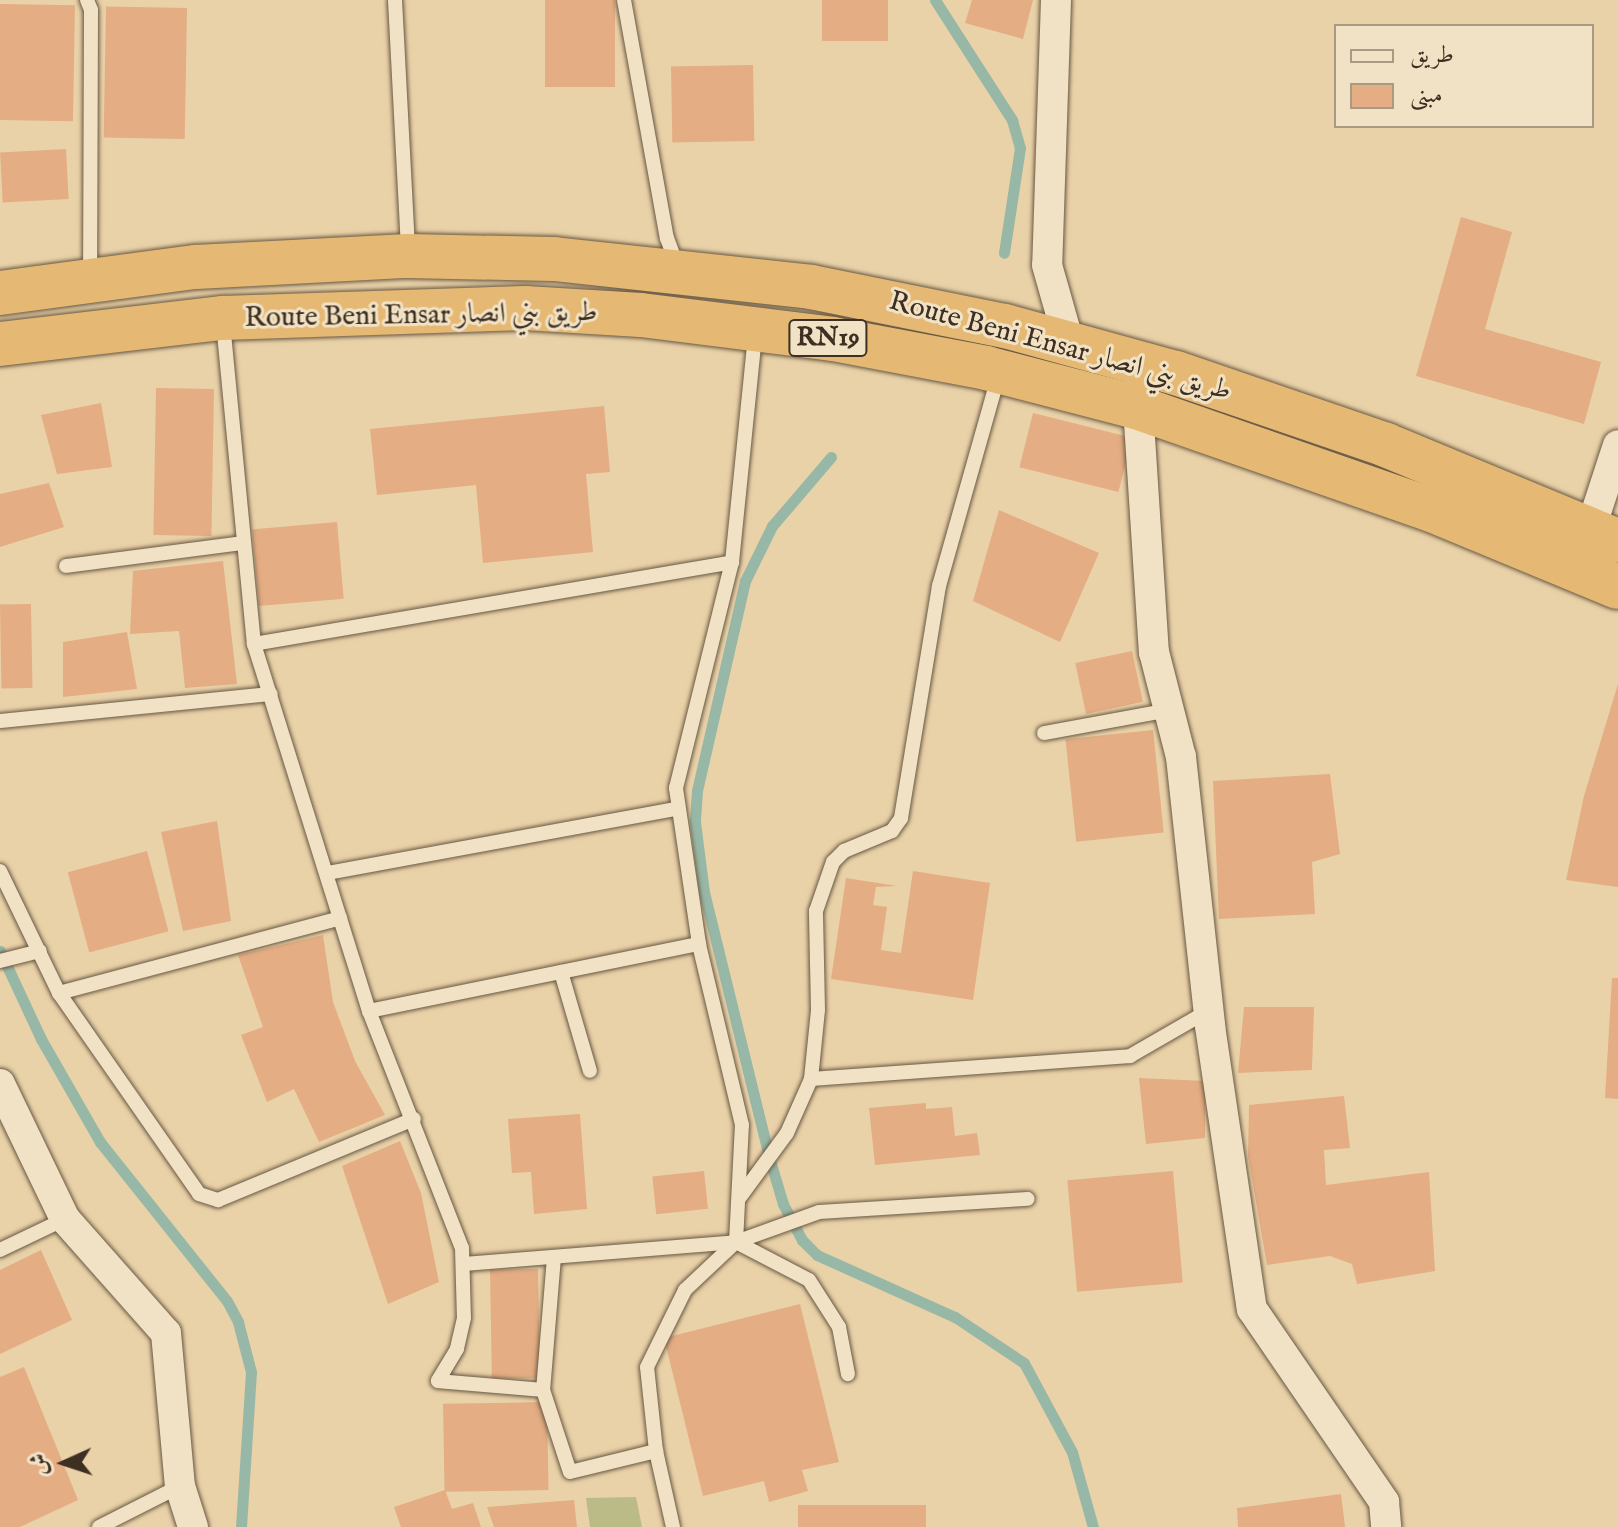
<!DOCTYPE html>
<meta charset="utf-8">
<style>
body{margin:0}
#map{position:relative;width:1618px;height:1527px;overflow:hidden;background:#ead2a8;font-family:"IM FELL English",Amiri,serif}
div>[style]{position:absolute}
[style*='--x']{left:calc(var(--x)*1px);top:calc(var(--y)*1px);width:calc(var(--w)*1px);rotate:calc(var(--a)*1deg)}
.green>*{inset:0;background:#babb86}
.stream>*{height:11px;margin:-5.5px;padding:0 5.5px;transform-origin:5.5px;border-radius:5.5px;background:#98b8a7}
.building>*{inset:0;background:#e4ad83;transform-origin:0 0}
.roads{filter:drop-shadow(0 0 2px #685843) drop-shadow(0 0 2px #685843)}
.lane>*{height:14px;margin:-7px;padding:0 7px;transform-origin:7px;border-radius:7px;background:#f1e2c6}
.street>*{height:30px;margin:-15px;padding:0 15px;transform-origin:15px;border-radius:15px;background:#f1e2c6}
.highway>*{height:44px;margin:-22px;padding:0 22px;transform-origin:22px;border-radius:22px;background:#e5b974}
span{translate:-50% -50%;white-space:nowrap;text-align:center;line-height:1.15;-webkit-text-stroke:6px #f1e2c6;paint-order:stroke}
.shield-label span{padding:2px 6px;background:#f1e2c6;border:2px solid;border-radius:6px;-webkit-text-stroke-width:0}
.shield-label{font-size:26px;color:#3d2f21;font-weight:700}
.street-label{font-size:28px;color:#3d2f21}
.legend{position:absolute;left:1334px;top:24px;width:260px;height:104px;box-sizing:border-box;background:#f1e2c6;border:2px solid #a99a84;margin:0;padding:10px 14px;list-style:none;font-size:24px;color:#3d2f21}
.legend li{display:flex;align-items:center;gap:16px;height:40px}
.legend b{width:40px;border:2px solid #a99a84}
.north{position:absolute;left:24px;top:1423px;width:80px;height:80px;-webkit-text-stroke:6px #f1e2c6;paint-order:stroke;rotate:267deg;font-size:22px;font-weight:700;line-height:32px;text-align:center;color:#3d2f21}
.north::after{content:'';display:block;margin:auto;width:28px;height:36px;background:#3d2f21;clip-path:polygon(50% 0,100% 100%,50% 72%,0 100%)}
</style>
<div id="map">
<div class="green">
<div style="clip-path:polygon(636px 1497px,642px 1527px,590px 1527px,586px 1498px)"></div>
</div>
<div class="stream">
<div style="--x:935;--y:0;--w:143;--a:57.3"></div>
<div style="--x:1012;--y:120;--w:29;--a:74"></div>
<div style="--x:1020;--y:148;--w:106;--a:98.7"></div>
<div style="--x:831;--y:457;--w:91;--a:130.5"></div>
<div style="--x:772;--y:526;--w:61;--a:116.1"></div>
<div style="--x:745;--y:581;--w:215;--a:102.9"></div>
<div style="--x:697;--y:791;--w:31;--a:94"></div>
<div style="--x:695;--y:822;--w:71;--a:82.7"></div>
<div style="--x:704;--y:892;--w:273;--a:76.2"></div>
<div style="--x:769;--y:1157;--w:49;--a:73.4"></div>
<div style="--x:783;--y:1204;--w:41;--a:62.2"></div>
<div style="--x:802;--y:1240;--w:21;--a:45"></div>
<div style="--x:817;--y:1255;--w:151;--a:24.2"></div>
<div style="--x:955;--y:1317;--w:83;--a:33.7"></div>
<div style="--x:1024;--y:1363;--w:101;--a:61.7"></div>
<div style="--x:1072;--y:1452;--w:78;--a:74.4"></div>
<div style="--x:0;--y:951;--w:97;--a:65"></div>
<div style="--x:41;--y:1039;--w:119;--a:60.2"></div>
<div style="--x:100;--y:1142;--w:203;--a:51.4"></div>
<div style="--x:227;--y:1301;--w:24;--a:62"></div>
<div style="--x:238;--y:1322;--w:52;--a:75.4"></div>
<div style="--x:251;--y:1372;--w:155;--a:93.7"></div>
</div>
<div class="building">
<div style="left:545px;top:0;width:70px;height:87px"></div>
<div style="left:822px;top:0;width:66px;height:41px"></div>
<div style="clip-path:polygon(972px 0,1033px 0,1023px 39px,965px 23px)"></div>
<div style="left:0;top:4px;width:75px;height:116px;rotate:1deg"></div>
<div style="left:187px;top:8px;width:131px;height:81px;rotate:91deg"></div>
<div style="left:753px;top:65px;width:76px;height:82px;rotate:89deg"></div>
<div style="left:66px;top:149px;width:50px;height:66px;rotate:87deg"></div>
<div style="clip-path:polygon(1461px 217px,1512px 232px,1485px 329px,1601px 362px,1584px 424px,1416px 376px)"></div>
<div style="left:156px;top:388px;width:58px;height:147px;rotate:1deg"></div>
<div style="clip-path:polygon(101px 403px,112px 467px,57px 474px,41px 415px)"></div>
<div style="clip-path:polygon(604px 406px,610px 472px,586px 474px,593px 552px,483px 563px,476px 485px,377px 495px,370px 429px)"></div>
<div style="left:1033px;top:413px;width:102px;height:56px;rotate:14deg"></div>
<div style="clip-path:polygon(49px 483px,64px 527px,0 547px,0 494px)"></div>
<div style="clip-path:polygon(999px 510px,1099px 553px,1060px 642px,973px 601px)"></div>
<div style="left:337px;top:522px;width:77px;height:85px;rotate:85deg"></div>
<div style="clip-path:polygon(223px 561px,237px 684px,185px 688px,179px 631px,130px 634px,133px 571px)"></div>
<div style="left:31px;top:604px;width:84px;height:31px;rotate:89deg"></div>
<div style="clip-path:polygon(127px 632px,137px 689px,63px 697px,63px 642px)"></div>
<div style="left:1132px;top:651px;width:52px;height:58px;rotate:78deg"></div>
<div style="clip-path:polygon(1618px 684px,1618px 887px,1566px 880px,1584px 796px)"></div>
<div style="left:1153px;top:730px;width:103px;height:88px;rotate:84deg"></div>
<div style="clip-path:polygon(1330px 774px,1340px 854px,1312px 862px,1315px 914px,1219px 919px,1213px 781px)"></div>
<div style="clip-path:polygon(217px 821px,231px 921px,183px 931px,161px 832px)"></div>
<div style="left:147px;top:851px;width:83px;height:82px;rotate:75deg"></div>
<div style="clip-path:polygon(913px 871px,990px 883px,973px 1000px,831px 979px,846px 878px,897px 886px,876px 887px,873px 905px,887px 907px,881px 950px,901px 953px)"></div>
<div style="clip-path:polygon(323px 935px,333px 1002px,355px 1061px,385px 1115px,319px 1142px,294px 1089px,267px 1102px,241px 1035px,263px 1027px,238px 955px)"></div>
<div style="clip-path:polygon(1612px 978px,1618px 978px,1618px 1099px,1605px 1098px)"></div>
<div style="clip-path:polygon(1244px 1007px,1314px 1007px,1312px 1070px,1238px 1073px)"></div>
<div style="clip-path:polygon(1139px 1078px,1205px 1081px,1205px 1138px,1146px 1144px)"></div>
<div style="clip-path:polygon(1344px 1096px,1350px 1148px,1324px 1150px,1326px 1185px,1429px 1172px,1435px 1271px,1357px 1284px,1352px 1264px,1330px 1256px,1267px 1265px,1248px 1156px,1249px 1105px)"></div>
<div style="clip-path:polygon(926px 1103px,926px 1109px,952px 1107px,955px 1136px,977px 1133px,980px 1155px,875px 1165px,869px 1108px)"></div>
<div style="clip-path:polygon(580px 1114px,587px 1209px,534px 1214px,531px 1172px,512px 1173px,508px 1119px)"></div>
<div style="clip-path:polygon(400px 1141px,421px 1193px,439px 1282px,388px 1304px,342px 1166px)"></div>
<div style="left:704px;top:1171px;width:38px;height:52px;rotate:84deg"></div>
<div style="left:1173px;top:1171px;width:112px;height:106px;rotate:85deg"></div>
<div style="clip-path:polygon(41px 1250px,72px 1320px,0 1354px,0 1270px)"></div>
<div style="left:538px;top:1269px;width:109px;height:48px;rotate:89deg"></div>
<div style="clip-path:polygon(800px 1304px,839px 1462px,802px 1470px,808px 1491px,769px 1502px,764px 1481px,703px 1496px,664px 1338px)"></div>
<div style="clip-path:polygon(24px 1367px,78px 1500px,20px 1527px,0 1527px,0 1377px)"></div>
<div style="left:547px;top:1402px;width:88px;height:104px;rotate:89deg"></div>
<div style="clip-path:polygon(445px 1490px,452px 1509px,473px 1503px,481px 1527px,401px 1527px,394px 1507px)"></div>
<div style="clip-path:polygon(1341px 1494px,1345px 1527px,1238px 1527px,1237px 1508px)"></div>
<div style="clip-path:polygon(574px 1500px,577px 1527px,494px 1527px,487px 1507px)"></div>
<div style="left:926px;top:1505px;width:22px;height:128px;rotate:90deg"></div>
</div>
<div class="roads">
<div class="lane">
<div style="--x:87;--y:0;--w:11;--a:68"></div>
<div style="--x:91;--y:10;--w:268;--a:90.2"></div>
<div style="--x:395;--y:0;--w:251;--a:87"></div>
<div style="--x:624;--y:0;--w:242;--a:79.8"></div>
<div style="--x:667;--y:238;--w:29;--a:70"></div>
<div style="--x:223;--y:323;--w:322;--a:84.5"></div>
<div style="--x:254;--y:644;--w:385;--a:72.6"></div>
<div style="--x:369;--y:1011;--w:255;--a:68.6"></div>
<div style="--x:462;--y:1248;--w:70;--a:88.4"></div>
<div style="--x:464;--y:1318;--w:32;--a:103"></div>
<div style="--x:457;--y:1349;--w:37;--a:121"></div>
<div style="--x:438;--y:1381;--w:105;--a:4.9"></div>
<div style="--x:66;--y:566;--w:178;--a:-7.4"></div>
<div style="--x:254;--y:644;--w:485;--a:-9.7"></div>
<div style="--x:0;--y:721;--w:272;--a:-5.7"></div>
<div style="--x:1044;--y:733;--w:127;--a:-10.4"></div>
<div style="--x:0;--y:871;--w:136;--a:64.2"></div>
<div style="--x:59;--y:993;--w:245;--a:55.1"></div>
<div style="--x:199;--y:1194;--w:20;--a:18"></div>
<div style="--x:218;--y:1200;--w:212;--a:-22.5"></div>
<div style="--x:327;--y:873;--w:356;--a:-10.4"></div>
<div style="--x:0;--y:961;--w:41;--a:-14"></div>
<div style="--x:561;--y:972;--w:103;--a:73.7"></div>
<div style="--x:59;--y:993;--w:291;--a:-14.9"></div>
<div style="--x:369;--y:1011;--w:337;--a:-11.5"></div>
<div style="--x:811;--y:1079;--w:320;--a:-4.1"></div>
<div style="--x:1130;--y:1056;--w:90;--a:-30"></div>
<div style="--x:740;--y:1197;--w:79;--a:-53.7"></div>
<div style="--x:787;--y:1133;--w:59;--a:-66"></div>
<div style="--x:811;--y:1079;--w:69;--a:-84.2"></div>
<div style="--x:818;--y:1010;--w:99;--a:-91.2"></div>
<div style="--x:816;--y:911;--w:52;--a:-70.9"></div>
<div style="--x:833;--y:862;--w:16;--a:-45"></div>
<div style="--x:844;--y:851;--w:52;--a:-22.6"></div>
<div style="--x:892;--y:831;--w:16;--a:-55"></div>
<div style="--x:901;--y:818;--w:235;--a:-80.7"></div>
<div style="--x:939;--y:586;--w:217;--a:-74.2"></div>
<div style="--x:736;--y:1242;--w:117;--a:-87.1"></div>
<div style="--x:742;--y:1125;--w:186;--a:-103.4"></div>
<div style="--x:699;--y:944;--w:158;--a:-98.4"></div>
<div style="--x:676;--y:788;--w:233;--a:-76.1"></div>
<div style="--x:732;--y:562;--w:229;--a:-84.2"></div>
<div style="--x:0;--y:1250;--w:72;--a:-25.5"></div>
<div style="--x:554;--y:1257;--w:133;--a:94.7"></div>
<div style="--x:543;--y:1390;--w:86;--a:71.8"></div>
<div style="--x:570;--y:1472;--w:89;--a:-13.7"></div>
<div style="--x:464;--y:1264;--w:273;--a:-4.6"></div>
<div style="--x:736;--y:1242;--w:82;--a:27.5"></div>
<div style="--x:809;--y:1280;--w:56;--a:57.4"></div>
<div style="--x:839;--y:1327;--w:48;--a:79.2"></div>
<div style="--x:99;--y:1527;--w:91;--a:-26.8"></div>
<div style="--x:673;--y:1527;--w:78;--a:-102.6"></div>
<div style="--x:656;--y:1451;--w:84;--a:-96.1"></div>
<div style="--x:647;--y:1367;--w:86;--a:-63.7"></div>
<div style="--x:685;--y:1290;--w:70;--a:-43.3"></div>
<div style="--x:736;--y:1242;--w:88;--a:-19.9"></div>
<div style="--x:819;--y:1212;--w:209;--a:-3.6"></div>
</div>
<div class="street">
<div style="--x:1056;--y:0;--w:265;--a:91.9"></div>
<div style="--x:1047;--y:265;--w:81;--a:74.2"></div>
<div style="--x:1137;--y:391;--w:262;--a:86.3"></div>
<div style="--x:1154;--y:652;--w:108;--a:75.6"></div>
<div style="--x:1181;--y:757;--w:271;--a:83.8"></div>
<div style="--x:1210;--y:1026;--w:286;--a:81.6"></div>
<div style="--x:1252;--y:1309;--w:234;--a:55.6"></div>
<div style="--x:1384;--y:1502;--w:25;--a:85"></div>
<div style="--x:1585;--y:546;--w:106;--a:-71.9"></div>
<div style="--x:0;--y:1084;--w:150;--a:64.3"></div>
<div style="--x:65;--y:1219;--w:152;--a:48.5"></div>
<div style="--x:166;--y:1333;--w:154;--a:84.8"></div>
<div style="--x:180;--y:1486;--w:43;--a:72.4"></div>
</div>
<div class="highway">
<div style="--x:0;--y:293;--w:198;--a:-7.6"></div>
<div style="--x:196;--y:267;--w:212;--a:-3"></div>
<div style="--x:408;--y:256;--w:146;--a:1.2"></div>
<div style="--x:554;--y:259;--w:259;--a:6.2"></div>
<div style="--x:811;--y:287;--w:198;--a:11.4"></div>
<div style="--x:1005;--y:326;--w:177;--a:15.4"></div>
<div style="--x:1176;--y:373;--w:222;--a:18.9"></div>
<div style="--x:1386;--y:445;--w:251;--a:22.5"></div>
<div style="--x:0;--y:344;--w:225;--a:-6.7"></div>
<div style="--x:223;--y:318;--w:302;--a:-1.9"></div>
<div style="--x:525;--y:308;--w:116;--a:3.5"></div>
<div style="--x:641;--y:315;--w:193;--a:7.1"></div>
<div style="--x:833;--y:339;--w:156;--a:10.7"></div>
<div style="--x:986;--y:368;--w:155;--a:14.6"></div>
<div style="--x:1136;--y:407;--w:313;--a:19.2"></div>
<div style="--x:1432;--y:510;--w:201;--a:22.5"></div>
</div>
</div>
<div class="shield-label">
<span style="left:828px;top:338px">RN19</span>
</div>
<div class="street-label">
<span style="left:421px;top:316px;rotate:-1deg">Route Beni Ensar طريق بني انصار</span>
<span style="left:1060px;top:347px;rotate:15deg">Route Beni Ensar طريق بني انصار</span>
</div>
<ul class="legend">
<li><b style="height:10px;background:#f1e2c6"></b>طريق</li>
<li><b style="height:22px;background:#e4ad83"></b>مبنى</li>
</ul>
<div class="north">ش</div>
</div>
